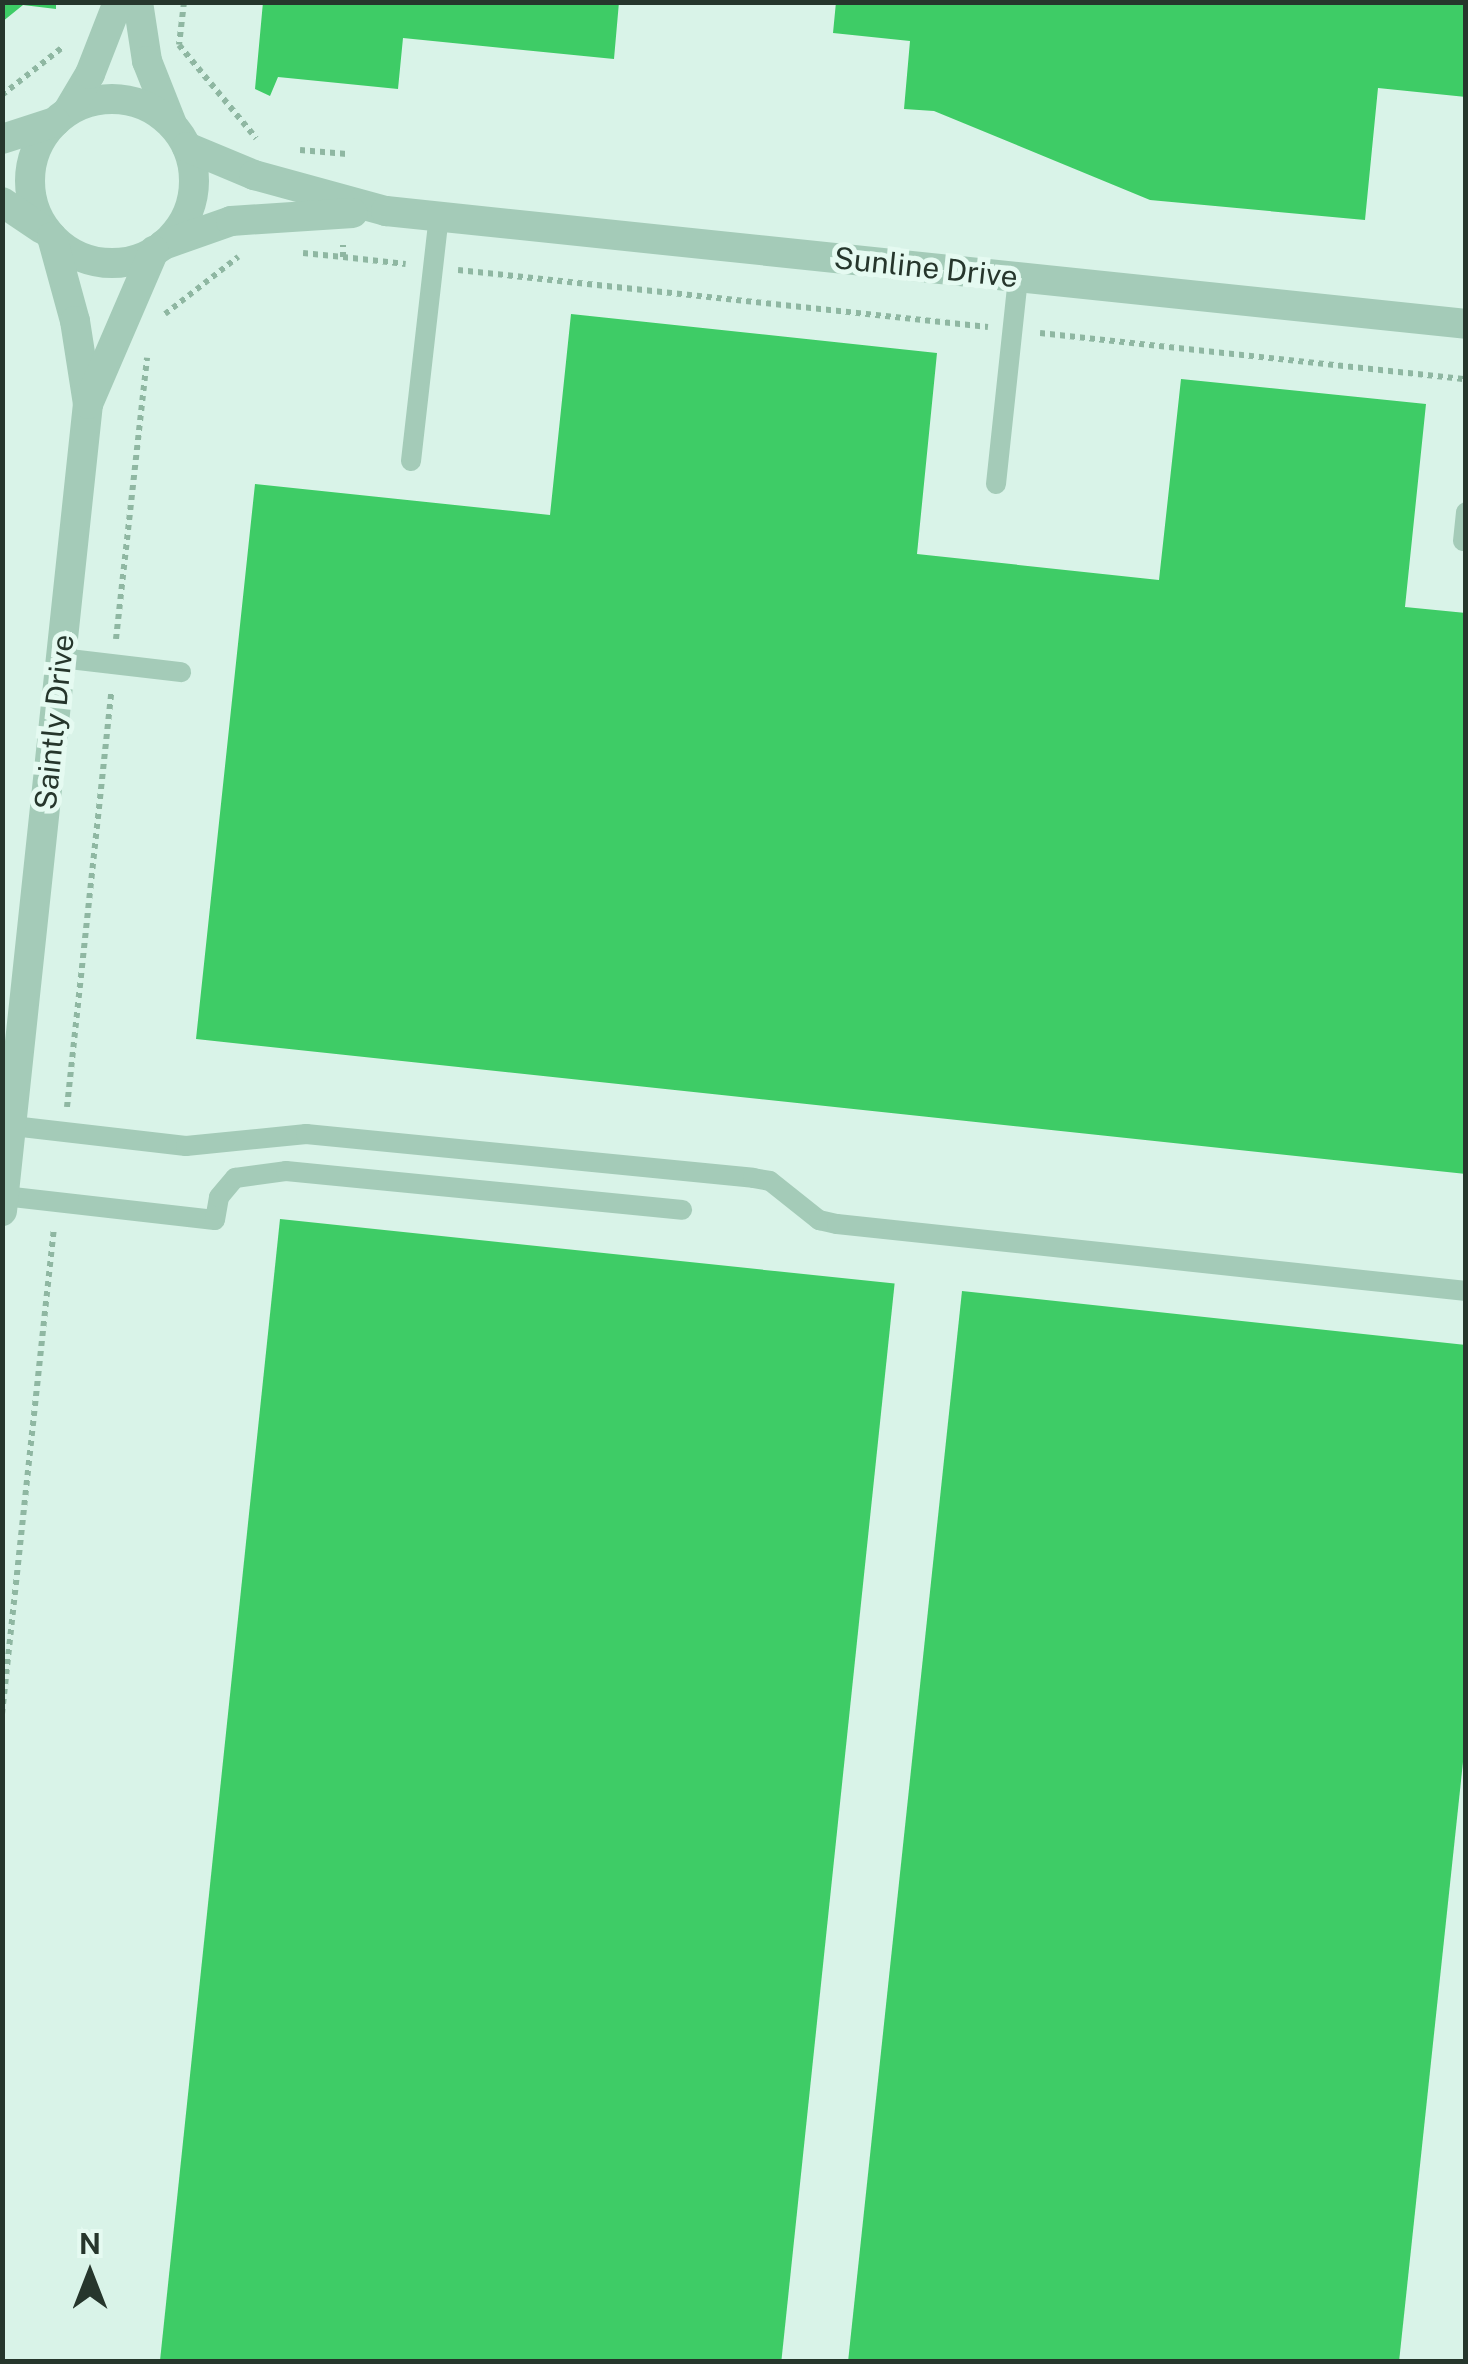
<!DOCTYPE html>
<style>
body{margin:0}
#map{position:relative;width:1468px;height:2364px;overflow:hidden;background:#d9f3e8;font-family:"Public Sans",sans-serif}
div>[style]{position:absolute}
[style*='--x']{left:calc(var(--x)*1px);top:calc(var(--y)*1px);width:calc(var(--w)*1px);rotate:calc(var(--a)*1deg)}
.building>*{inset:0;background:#3ecc66;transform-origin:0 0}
.path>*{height:6px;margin-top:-3px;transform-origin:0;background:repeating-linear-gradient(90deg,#8fb7a2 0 5px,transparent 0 10px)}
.lane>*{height:20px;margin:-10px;padding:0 10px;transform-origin:10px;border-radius:10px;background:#a4cbb8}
.street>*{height:30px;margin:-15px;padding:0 15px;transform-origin:15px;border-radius:15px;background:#a4cbb8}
.street>.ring{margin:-15px;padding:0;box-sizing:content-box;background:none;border:30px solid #a4cbb8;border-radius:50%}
span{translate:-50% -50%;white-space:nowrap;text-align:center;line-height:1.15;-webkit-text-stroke:10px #e5faf1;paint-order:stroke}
.street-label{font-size:30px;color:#26362c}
.frame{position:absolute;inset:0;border:5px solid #26362c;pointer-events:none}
.north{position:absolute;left:40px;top:2224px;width:100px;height:100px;-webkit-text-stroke:8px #e5faf1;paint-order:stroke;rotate:0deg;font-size:28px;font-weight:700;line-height:40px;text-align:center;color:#26362c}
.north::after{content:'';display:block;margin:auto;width:35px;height:45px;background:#26362c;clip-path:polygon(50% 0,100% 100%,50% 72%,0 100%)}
</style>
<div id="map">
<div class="building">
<div style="clip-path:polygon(2px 2px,56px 2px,56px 9px,23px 5px,2px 22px)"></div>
<div style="clip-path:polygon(263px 2px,619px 2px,614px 59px,403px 38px,398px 89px,278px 77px,270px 96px,255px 89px)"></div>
<div style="clip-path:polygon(836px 2px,1466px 2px,1466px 97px,1378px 88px,1365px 220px,1150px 200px,934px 111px,904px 109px,910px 41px,833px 33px)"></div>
<div style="clip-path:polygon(571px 314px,937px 353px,917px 554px,1159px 580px,1181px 379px,1426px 404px,1405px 607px,1466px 613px,1466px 1174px,196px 1039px,255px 484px,550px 515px)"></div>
<div style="left:280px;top:1219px;width:618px;height:1149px;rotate:6deg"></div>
<div style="clip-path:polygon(962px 1291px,1466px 1345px,1466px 1734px,1399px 2362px,848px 2362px)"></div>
</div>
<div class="path">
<div style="--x:184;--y:2;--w:43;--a:96.6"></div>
<div style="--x:179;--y:45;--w:121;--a:50.4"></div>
<div style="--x:2;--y:95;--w:79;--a:-38.3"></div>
<div style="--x:300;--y:150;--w:47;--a:4.9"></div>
<div style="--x:303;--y:253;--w:40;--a:5.7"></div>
<div style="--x:343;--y:257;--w:12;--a:-90"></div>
<div style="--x:343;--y:257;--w:63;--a:6.3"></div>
<div style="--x:458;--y:270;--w:533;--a:6.14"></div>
<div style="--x:165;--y:314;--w:93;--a:-38"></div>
<div style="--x:1040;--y:333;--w:428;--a:6.2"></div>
<div style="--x:116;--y:639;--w:283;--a:-83.7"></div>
<div style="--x:67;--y:1107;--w:417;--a:-83.9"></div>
<div style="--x:2;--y:1714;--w:488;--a:-83.9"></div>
</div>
<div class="lane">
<div style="--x:411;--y:461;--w:246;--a:-83.5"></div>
<div style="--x:996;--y:484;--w:208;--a:-83.9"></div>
<div style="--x:1463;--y:541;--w:29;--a:-84"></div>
<div style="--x:61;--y:658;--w:121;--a:6.7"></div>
<div style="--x:13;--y:1126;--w:174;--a:6.6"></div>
<div style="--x:186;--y:1146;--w:121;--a:-5.7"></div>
<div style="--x:306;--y:1134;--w:449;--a:5.6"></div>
<div style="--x:753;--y:1178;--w:17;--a:10"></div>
<div style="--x:770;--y:1181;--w:63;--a:38.5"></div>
<div style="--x:819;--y:1220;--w:18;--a:13"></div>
<div style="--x:837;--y:1224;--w:633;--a:6.08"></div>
<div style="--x:4;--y:1196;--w:212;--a:6.5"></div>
<div style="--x:215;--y:1220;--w:23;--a:-80"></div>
<div style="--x:219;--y:1197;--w:25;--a:-50"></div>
<div style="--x:235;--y:1178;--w:51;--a:-7.8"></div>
<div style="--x:286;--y:1171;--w:398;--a:5.6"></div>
</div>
<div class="street">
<div style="--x:138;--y:2;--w:60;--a:81.3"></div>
<div style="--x:147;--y:61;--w:68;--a:68.4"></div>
<div class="ring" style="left:30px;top:99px;width:134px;height:134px"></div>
<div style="--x:68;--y:111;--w:43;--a:-59.3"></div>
<div style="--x:90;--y:74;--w:77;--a:-68.7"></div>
<div style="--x:2;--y:139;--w:56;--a:-17.8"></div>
<div style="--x:187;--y:147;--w:73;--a:22.7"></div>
<div style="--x:254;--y:175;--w:137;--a:15.3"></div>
<div style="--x:386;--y:211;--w:1086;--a:5.97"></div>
<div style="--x:2;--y:202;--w:48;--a:34"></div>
<div style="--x:52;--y:237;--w:87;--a:74.7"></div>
<div style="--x:75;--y:321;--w:84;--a:81.1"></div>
<div style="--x:163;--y:245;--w:72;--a:-19.4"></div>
<div style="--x:231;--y:221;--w:122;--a:-3.8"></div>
<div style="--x:2;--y:1211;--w:812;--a:-83.92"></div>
<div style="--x:88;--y:404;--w:167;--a:-66.7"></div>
</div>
<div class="street-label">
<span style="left:926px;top:267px;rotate:6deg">Sunline Drive</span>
<span style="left:54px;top:722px;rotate:-84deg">Saintly Drive</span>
</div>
<div class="frame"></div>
<div class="north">N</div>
</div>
